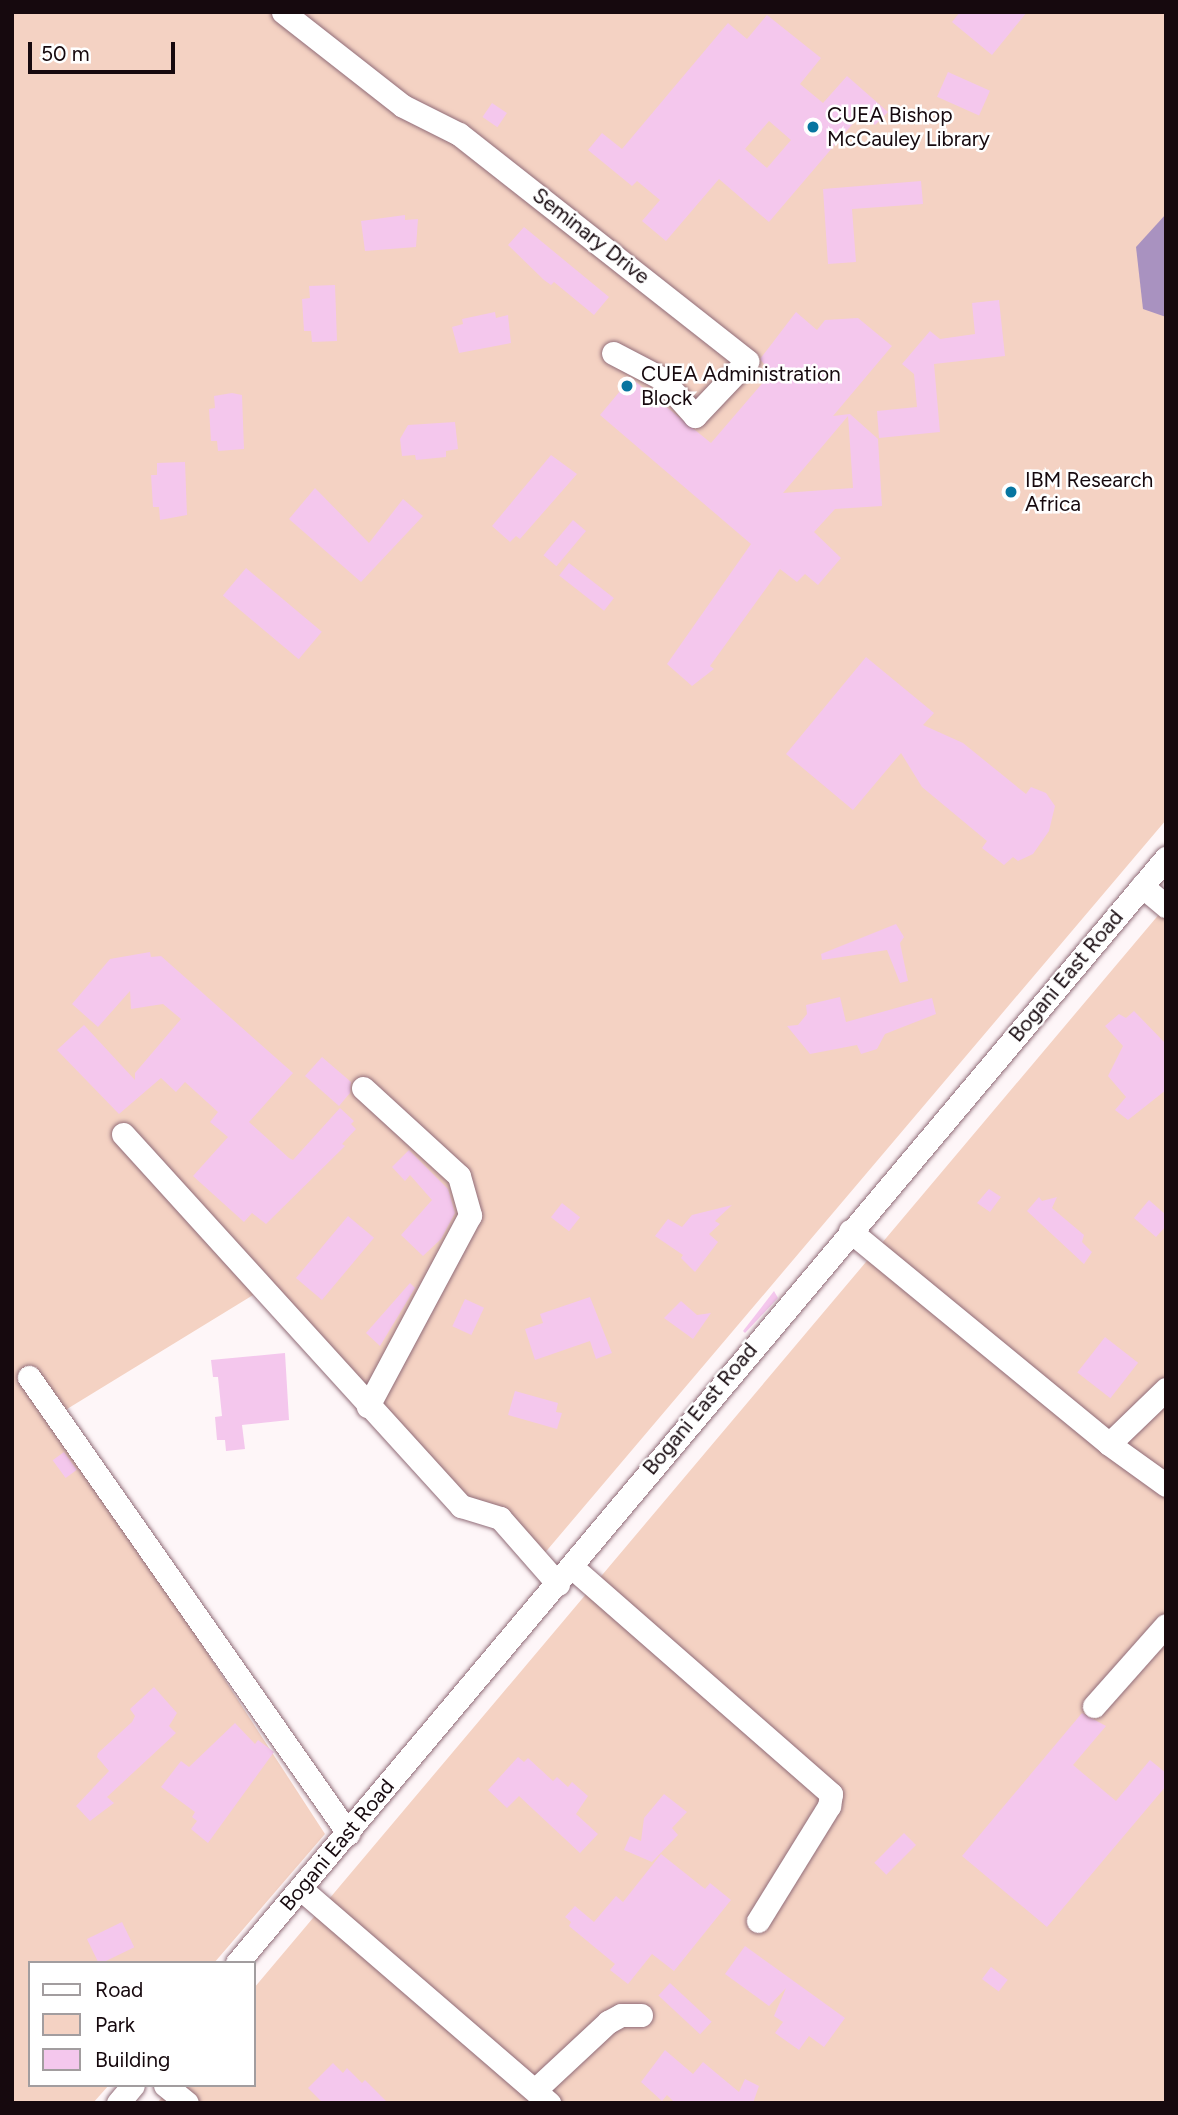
<!DOCTYPE html>
<style>
body{margin:0}
#map{position:relative;width:1178px;height:2115px;overflow:hidden;background:#fef6f8;font-family:Figtree,sans-serif}
div>[style]{position:absolute}
[style*='--x']{left:calc(var(--x)*1px);top:calc(var(--y)*1px);width:calc(var(--w)*1px);rotate:calc(var(--a)*1deg)}
.green>*{inset:0;background:#f4d2c3}
.water>*{inset:0;background:#a992c0}
.building>*{inset:0;background:#f4c7ed;transform-origin:0 0}
.roads{filter:drop-shadow(0 0 2px #906c78) drop-shadow(0 0 2px #906c78)}
.street>*{height:23px;margin:-11.5px;padding:0 11.5px;transform-origin:11.5px;border-radius:11.5px;background:#fff}
.dots>*{width:19px;height:19px;translate:-50% -50%;box-sizing:border-box;border:4px solid #fff;border-radius:50%}
span{translate:-50% -50%;white-space:nowrap;text-align:center;line-height:1.15;-webkit-text-stroke:5px #fff;paint-order:stroke}
.poi-label{font-size:21px;color:#16090e}
.left{translate:0 -50%;text-align:left}
.street-label{font-size:21px;color:#16090e}
.frame{position:absolute;inset:0;border:14px solid #16090e;pointer-events:none}
.legend{position:absolute;left:28px;top:1961px;width:228px;height:126px;box-sizing:border-box;background:#fff;border:2px solid #a29d9f;margin:0;padding:9px 12px;list-style:none;font-size:21px;color:#16090e}
.legend li{display:flex;align-items:center;gap:14px;height:35px}
.legend b{width:35px;border:2px solid #a29d9f}
.scale{position:absolute;left:28px;top:42px;width:147px;height:32px;box-sizing:border-box;border:4px solid #16090e;border-top:0;padding-left:9px;font-size:21px;line-height:24px;white-space:nowrap;color:#16090e;-webkit-text-stroke:5px #fff;paint-order:stroke}
</style>
<div id="map">
<div class="green">
<div style="clip-path:polygon(12px 12px,1166px 12px,1166px 820px,532px 1568px,271px 1284px,54px 1417px,325px 1834px,214px 1963px,30px 1963px,30px 2085px,109px 2085px,93px 2103px,12px 2103px)"></div>
<div style="clip-path:polygon(1166px 906px,1166px 2103px,157px 2103px,172px 2085px,254px 2085px,254px 1988px)"></div>
</div>
<div class="water">
<div style="clip-path:polygon(1166px 214px,1166px 317px,1143px 309px,1136px 247px)"></div>
</div>
<div class="building">
<div style="clip-path:polygon(960px 12px,1027px 12px,992px 55px,952px 22px)"></div>
<div style="clip-path:polygon(evenodd,767px 15px,821px 58px,800px 84px,823px 103px,847px 76px,888px 112px,875px 125px,862px 113px,769px 222px,719px 179px,666px 241px,642px 221px,660px 200px,637px 181px,632px 186px,588px 150px,602px 133px,622px 149px,728px 23px,747px 39px,767px 15px,769px 121px,791px 140px,767px 168px,745px 149px,769px 121px)"></div>
<div style="left:948px;top:72px;width:46px;height:27px;rotate:24deg"></div>
<div style="left:492px;top:103px;width:18px;height:17px;rotate:34deg"></div>
<div style="clip-path:polygon(921px 181px,923px 204px,852px 209px,856px 262px,828px 264px,823px 189px)"></div>
<div style="clip-path:polygon(405px 215px,405px 220px,418px 219px,416px 247px,365px 251px,361px 221px)"></div>
<div style="clip-path:polygon(524px 227px,609px 297px,594px 315px,554px 282px,551px 285px,544px 280px,508px 245px)"></div>
<div style="clip-path:polygon(335px 285px,337px 341px,312px 342px,311px 331px,304px 331px,302px 299px,310px 298px,309px 286px)"></div>
<div style="clip-path:polygon(999px 300px,1005px 356px,934px 364px,940px 432px,879px 438px,877px 411px,917px 407px,914px 374px,902px 364px,930px 331px,940px 339px,975px 334px,972px 303px)"></div>
<div style="clip-path:polygon(495px 312px,496px 318px,508px 315px,511px 343px,459px 353px,452px 327px,463px 324px,462px 319px)"></div>
<div style="clip-path:polygon(evenodd,796px 312px,817px 330px,825px 320px,858px 318px,892px 346px,833px 416px,850px 414px,878px 439px,882px 506px,835px 509px,814px 532px,841px 558px,818px 585px,805px 574px,797px 582px,780px 569px,710px 666px,714px 669px,692px 686px,667px 664px,751px 544px,600px 415px,631px 378px,711px 443px,771px 373px,760px 359px,796px 312px,848px 416px,853px 488px,783px 493px,848px 416px)"></div>
<div style="clip-path:polygon(232px 393px,242px 395px,244px 449px,218px 451px,217px 441px,211px 441px,209px 409px,215px 408px,214px 396px)"></div>
<div style="clip-path:polygon(455px 422px,458px 449px,446px 451px,446px 457px,416px 460px,415px 455px,402px 456px,400px 439px,408px 425px)"></div>
<div style="clip-path:polygon(551px 455px,577px 474px,520px 539px,516px 536px,510px 542px,492px 526px)"></div>
<div style="clip-path:polygon(185px 462px,187px 515px,160px 520px,159px 507px,153px 507px,151px 475px,157px 475px,157px 463px)"></div>
<div style="clip-path:polygon(315px 488px,369px 543px,403px 499px,423px 516px,361px 582px,289px 519px)"></div>
<div style="left:573px;top:520px;width:17px;height:46px;rotate:40deg"></div>
<div style="left:569px;top:563px;width:57px;height:16px;rotate:38deg"></div>
<div style="left:246px;top:568px;width:99px;height:36px;rotate:40deg"></div>
<div style="clip-path:polygon(866px 657px,934px 713px,923px 725px,963px 743px,1026px 794px,1031px 787px,1046px 793px,1055px 806px,1049px 831px,1033px 854px,1018px 861px,1013px 857px,1004px 865px,982px 848px,987px 841px,922px 787px,901px 753px,853px 810px,786px 754px)"></div>
<div style="clip-path:polygon(896px 924px,904px 937px,900px 943px,908px 981px,900px 983px,887px 950px,822px 960px,821px 954px)"></div>
<div style="clip-path:polygon(150px 952px,151px 957px,161px 956px,293px 1073px,249px 1122px,289px 1158px,293px 1160px,340px 1108px,354px 1121px,351px 1124px,356px 1129px,342px 1144px,345px 1146px,266px 1224px,252px 1213px,244px 1222px,193px 1176px,228px 1137px,210px 1122px,218px 1112px,185px 1082px,176px 1092px,161px 1078px,119px 1114px,57px 1050px,84px 1025px,135px 1080px,135px 1073px,181px 1019px,163px 1004px,131px 1009px,130px 991px,98px 1027px,72px 1004px,110px 959px)"></div>
<div style="clip-path:polygon(840px 997px,846px 1022px,932px 998px,936px 1014px,885px 1034px,877px 1049px,861px 1054px,857px 1045px,810px 1054px,787px 1026px,798px 1025px,807px 1014px,806px 1005px)"></div>
<div style="clip-path:polygon(1134px 1011px,1166px 1044px,1166px 1090px,1128px 1120px,1115px 1110px,1126px 1097px,1108px 1076px,1123px 1046px,1105px 1026px,1119px 1014px,1126px 1018px)"></div>
<div style="clip-path:polygon(322px 1057px,351px 1082px,350px 1093px,339px 1106px,305px 1076px)"></div>
<div style="clip-path:polygon(409px 1150px,448px 1189px,455px 1213px,441px 1239px,423px 1256px,401px 1235px,432px 1200px,410px 1175px,405px 1181px,392px 1167px)"></div>
<div style="clip-path:polygon(989px 1189px,1001px 1197px,990px 1212px,977px 1203px)"></div>
<div style="clip-path:polygon(1039px 1197px,1042px 1201px,1057px 1197px,1052px 1208px,1084px 1235px,1082px 1242px,1092px 1252px,1084px 1264px,1027px 1211px)"></div>
<div style="clip-path:polygon(1149px 1200px,1166px 1215px,1166px 1226px,1156px 1237px,1134px 1218px)"></div>
<div style="left:562px;top:1203px;width:23px;height:18px;rotate:38deg"></div>
<div style="clip-path:polygon(732px 1205px,715px 1221px,720px 1224px,709px 1234px,718px 1242px,695px 1272px,681px 1258px,683px 1255px,655px 1236px,668px 1219px,682px 1227px,692px 1215px)"></div>
<div style="left:348px;top:1216px;width:34px;height:81px;rotate:40deg"></div>
<div style="clip-path:polygon(410px 1283px,415px 1288px,380px 1346px,366px 1333px)"></div>
<div style="clip-path:polygon(774px 1291px,778px 1298px,745px 1333px,743px 1331px)"></div>
<div style="clip-path:polygon(590px 1297px,612px 1353px,596px 1359px,590px 1341px,535px 1360px,525px 1329px,543px 1323px,540px 1314px)"></div>
<div style="left:465px;top:1299px;width:21px;height:30px;rotate:25deg"></div>
<div style="clip-path:polygon(681px 1301px,697px 1315px,711px 1313px,693px 1339px,664px 1318px)"></div>
<div style="left:1105px;top:1337px;width:42px;height:45px;rotate:38deg"></div>
<div style="clip-path:polygon(285px 1353px,289px 1420px,242px 1425px,245px 1449px,226px 1451px,225px 1440px,217px 1440px,215px 1417px,222px 1416px,218px 1377px,213px 1377px,211px 1360px)"></div>
<div style="clip-path:polygon(515px 1391px,558px 1403px,556px 1412px,562px 1413px,557px 1429px,508px 1415px)"></div>
<div style="left:64px;top:1452px;width:22px;height:14px;rotate:54deg"></div>
<div style="clip-path:polygon(154px 1687px,177px 1713px,169px 1726px,176px 1733px,107px 1797px,114px 1803px,90px 1821px,76px 1806px,109px 1771px,97px 1757px,98px 1753px,132px 1722px,135px 1716px,130px 1709px)"></div>
<div style="clip-path:polygon(1082px 1713px,1106px 1726px,1073px 1765px,1116px 1801px,1150px 1760px,1166px 1773px,1166px 1786px,1047px 1927px,962px 1856px)"></div>
<div style="clip-path:polygon(235px 1723px,255px 1744px,258px 1740px,274px 1752px,208px 1843px,191px 1829px,197px 1821px,192px 1817px,195px 1812px,161px 1787px,181px 1761px,189px 1767px)"></div>
<div style="clip-path:polygon(518px 1757px,524px 1762px,528px 1758px,553px 1781px,557px 1777px,568px 1787px,572px 1782px,588px 1796px,576px 1814px,598px 1834px,580px 1853px,519px 1796px,507px 1808px,488px 1790px)"></div>
<div style="clip-path:polygon(664px 1794px,687px 1812px,672px 1828px,678px 1835px,652px 1862px,624px 1850px,630px 1836px,641px 1841px,644px 1818px)"></div>
<div style="left:904px;top:1833px;width:17px;height:42px;rotate:45deg"></div>
<div style="clip-path:polygon(661px 1854px,705px 1889px,710px 1883px,731px 1900px,674px 1971px,652px 1954px,628px 1984px,610px 1970px,615px 1964px,569px 1926px,571px 1922px,565px 1917px,575px 1906px,594px 1922px,616px 1896px,623px 1902px)"></div>
<div style="left:122px;top:1922px;width:28px;height:39px;rotate:64deg"></div>
<div style="clip-path:polygon(745px 1946px,845px 2018px,824px 2047px,809px 2036px,799px 2050px,775px 2033px,783px 2022px,774px 2016px,786px 1988px,769px 2006px,725px 1974px)"></div>
<div style="left:991px;top:1967px;width:21px;height:15px;rotate:37deg"></div>
<div style="left:670px;top:1983px;width:57px;height:17px;rotate:43deg"></div>
<div style="clip-path:polygon(665px 2050px,693px 2074px,703px 2062px,739px 2092px,745px 2079px,759px 2086px,753px 2103px,675px 2103px,667px 2095px,662px 2101px,641px 2082px)"></div>
<div style="clip-path:polygon(333px 2063px,343px 2073px,347px 2068px,362px 2083px,365px 2080px,388px 2103px,323px 2103px,308px 2088px)"></div>
</div>
<div class="roads">
<div class="street">
<div style="--x:283;--y:12;--w:152;--a:38.1"></div>
<div style="--x:403;--y:106;--w:63;--a:26.6"></div>
<div style="--x:459;--y:134;--w:367;--a:38.2"></div>
<div style="--x:747;--y:361;--w:76;--a:133.4"></div>
<div style="--x:695;--y:416;--w:51;--a:-131.8"></div>
<div style="--x:661;--y:378;--w:54;--a:-152.5"></div>
<div style="--x:1142;--y:886;--w:31;--a:40"></div>
<div style="--x:363;--y:1088;--w:130;--a:42.5"></div>
<div style="--x:459;--y:1176;--w:41;--a:74.2"></div>
<div style="--x:470;--y:1215;--w:217;--a:118.1"></div>
<div style="--x:123;--y:1134;--w:503;--a:47.74"></div>
<div style="--x:461;--y:1506;--w:41;--a:17.1"></div>
<div style="--x:500;--y:1518;--w:88;--a:48.7"></div>
<div style="--x:850;--y:1231;--w:335;--a:39.4"></div>
<div style="--x:1109;--y:1444;--w:79;--a:-44"></div>
<div style="--x:29;--y:1377;--w:557;--a:55.02"></div>
<div style="--x:1109;--y:1444;--w:70;--a:35.7"></div>
<div style="--x:573;--y:1568;--w:343;--a:41.2"></div>
<div style="--x:831;--y:1794;--w:12;--a:99"></div>
<div style="--x:829;--y:1806;--w:135;--a:121.7"></div>
<div style="--x:1094;--y:1706;--w:108;--a:-48.4"></div>
<div style="--x:301;--y:1889;--w:328;--a:40.8"></div>
<div style="--x:237;--y:1963;--w:1444;--a:-49.95"></div>
<div style="--x:165;--y:2085;--w:28;--a:39"></div>
<div style="--x:535;--y:2090;--w:100;--a:-43"></div>
<div style="--x:608;--y:2022;--w:15;--a:-28"></div>
<div style="--x:621;--y:2015;--w:20;--a:0"></div>
<div style="--x:118;--y:2103;--w:23;--a:-50"></div>
</div>
</div>
<div class="dots">
<div style="left:813px;top:127px;background:#0775a0"></div>
<div style="left:627px;top:386px;background:#0775a0"></div>
<div style="left:1011px;top:492px;background:#0775a0"></div>
</div>
<div class="poi-label">
<span class="left" style="left:827px;top:127px">CUEA Bishop<br>McCauley Library</span>
<span class="left" style="left:641px;top:386px">CUEA Administration<br>Block</span>
<span class="left" style="left:1025px;top:492px">IBM Research<br>Africa</span>
</div>
<div class="street-label">
<span style="left:591px;top:236px;rotate:38deg">Seminary Drive</span>
<span style="left:1066px;top:976px;rotate:-50deg">Bogani East Road</span>
<span style="left:700px;top:1409px;rotate:-50deg">Bogani East Road</span>
<span style="left:337px;top:1845px;rotate:-50deg">Bogani East Road</span>
</div>
<div class="frame"></div>
<ul class="legend">
<li><b style="height:9px;background:#fff"></b>Road</li>
<li><b style="height:19px;background:#f4d2c3"></b>Park</li>
<li><b style="height:19px;background:#f4c7ed"></b>Building</li>
</ul>
<div class="scale">50 m</div>
</div>
